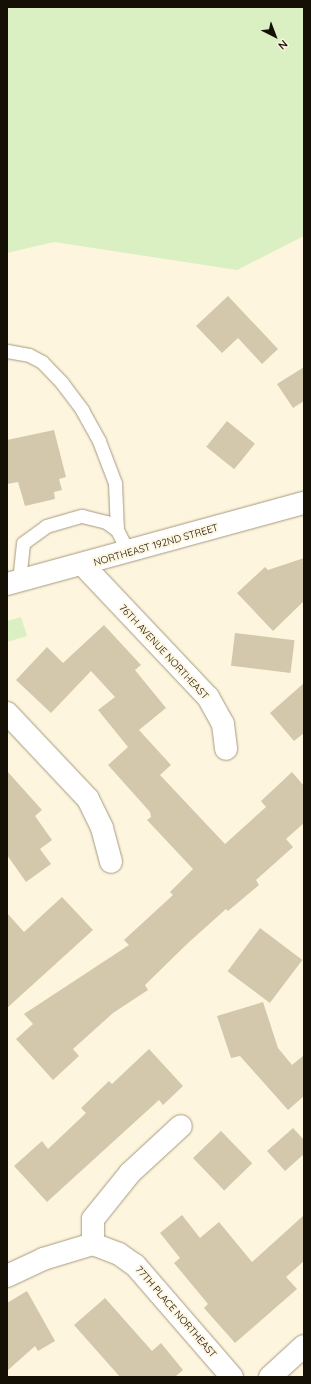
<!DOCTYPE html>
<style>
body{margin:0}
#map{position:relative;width:311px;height:1384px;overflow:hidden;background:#fef5de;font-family:Quicksand,sans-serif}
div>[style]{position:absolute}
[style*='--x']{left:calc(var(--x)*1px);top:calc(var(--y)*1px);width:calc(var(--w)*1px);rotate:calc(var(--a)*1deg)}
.green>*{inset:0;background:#daf0c2}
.building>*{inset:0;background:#d3c8ac;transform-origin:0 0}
.roads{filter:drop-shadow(0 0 1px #a59a80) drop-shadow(0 0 1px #a59a80)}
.lane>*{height:13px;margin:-6.5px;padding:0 6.5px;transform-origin:6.5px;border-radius:6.5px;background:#fff}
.street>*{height:22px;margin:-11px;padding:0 11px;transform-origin:11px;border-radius:11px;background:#fff}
.secondary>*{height:22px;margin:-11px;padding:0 11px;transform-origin:11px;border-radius:11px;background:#fff}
span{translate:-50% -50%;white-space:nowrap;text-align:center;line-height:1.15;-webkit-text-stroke:3.5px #fef5de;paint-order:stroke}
.street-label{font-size:10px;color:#141006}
.frame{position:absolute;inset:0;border:8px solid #141006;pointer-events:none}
.north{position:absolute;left:255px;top:16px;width:40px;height:40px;-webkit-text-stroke:3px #fef5de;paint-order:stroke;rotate:138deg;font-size:11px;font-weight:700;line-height:16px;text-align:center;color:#141006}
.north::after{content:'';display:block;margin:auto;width:14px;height:18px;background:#141006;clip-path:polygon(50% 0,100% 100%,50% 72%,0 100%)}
</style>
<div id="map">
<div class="green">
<div style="clip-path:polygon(7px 7px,304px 7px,304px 236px,237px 270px,54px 242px,7px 253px)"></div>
<div style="clip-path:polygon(21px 617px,27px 636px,7px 642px,7px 621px)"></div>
</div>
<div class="building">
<div style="clip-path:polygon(228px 296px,278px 349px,262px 364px,238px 338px,222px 353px,196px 326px)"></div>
<div style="clip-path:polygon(304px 367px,304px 401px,293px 408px,277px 384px)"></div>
<div style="left:227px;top:421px;width:36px;height:33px;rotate:39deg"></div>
<div style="clip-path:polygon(54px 430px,66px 477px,59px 479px,62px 490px,54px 492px,55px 499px,25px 506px,18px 482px,7px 484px,7px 440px)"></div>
<div style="clip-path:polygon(304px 558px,304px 601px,273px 631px,237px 593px,265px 567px,268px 570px)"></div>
<div style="clip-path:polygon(104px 625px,141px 665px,135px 670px,166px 708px,139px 730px,171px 765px,160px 775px,225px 844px,266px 807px,261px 801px,292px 772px,304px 786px,304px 823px,286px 839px,293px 847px,256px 880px,259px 885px,228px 911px,226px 909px,188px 943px,145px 985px,148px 990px,113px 1013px,73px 1049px,79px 1056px,53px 1080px,16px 1039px,33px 1024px,24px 1014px,129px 945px,124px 940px,173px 895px,170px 892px,193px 869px,147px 820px,151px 817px,150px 812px,108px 765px,128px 747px,98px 710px,115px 697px,91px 671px,51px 713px,16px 680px,47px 647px,63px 663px)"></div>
<div style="left:235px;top:633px;width:60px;height:33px;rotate:7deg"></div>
<div style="clip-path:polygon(304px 683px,304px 733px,294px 741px,270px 713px)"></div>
<div style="clip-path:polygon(7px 771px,42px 810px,35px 816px,52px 840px,40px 849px,51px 864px,26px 882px,7px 855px)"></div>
<div style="clip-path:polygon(62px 897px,93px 930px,7px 1008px,7px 913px,24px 932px)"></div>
<div style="left:260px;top:928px;width:53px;height:54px;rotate:37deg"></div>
<div style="clip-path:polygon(263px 1002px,278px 1048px,292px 1065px,304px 1055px,304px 1096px,288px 1110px,240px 1056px,231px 1058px,217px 1016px)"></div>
<div style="clip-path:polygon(149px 1049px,183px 1086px,163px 1105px,159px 1100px,47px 1202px,14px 1166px,42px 1141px,48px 1149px,86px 1113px,81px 1108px,109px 1081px,112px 1084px)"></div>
<div style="clip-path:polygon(293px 1128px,304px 1140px,304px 1154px,285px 1171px,267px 1151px)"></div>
<div style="left:221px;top:1131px;width:45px;height:39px;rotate:46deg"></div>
<div style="clip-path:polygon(182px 1215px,200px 1238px,219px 1222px,252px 1262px,304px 1215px,304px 1261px,286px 1277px,297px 1289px,235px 1343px,204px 1308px,208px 1304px,174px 1263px,180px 1258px,160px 1233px)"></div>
<div style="clip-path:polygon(27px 1291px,55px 1341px,38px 1351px,35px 1346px,7px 1371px,7px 1303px)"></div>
<div style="clip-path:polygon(105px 1298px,152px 1351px,161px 1343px,183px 1370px,175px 1377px,120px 1377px,74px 1325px)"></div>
</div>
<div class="roads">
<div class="lane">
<div style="--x:7;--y:351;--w:22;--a:10"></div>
<div style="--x:29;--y:355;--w:15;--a:28"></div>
<div style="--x:42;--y:362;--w:29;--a:46"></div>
<div style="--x:62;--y:383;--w:34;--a:53"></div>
<div style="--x:82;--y:410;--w:35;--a:61"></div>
<div style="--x:99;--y:441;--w:45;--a:69.1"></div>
<div style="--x:115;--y:483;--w:47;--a:87.6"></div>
<div style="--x:19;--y:581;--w:38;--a:-84"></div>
<div style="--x:23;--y:543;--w:29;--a:-36"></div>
<div style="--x:46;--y:526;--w:37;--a:-16"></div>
<div style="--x:82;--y:516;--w:25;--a:14"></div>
<div style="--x:106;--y:522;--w:14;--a:36"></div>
<div style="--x:117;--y:530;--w:25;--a:63"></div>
</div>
<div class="street">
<div style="--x:83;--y:565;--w:182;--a:46.6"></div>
<div style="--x:208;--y:697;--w:31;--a:61"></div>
<div style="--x:223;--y:724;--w:25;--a:83"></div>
<div style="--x:7;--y:713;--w:118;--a:46.7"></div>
<div style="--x:88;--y:799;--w:32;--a:64"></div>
<div style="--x:102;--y:828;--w:35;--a:75"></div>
<div style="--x:93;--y:1244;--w:25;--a:-90"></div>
<div style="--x:93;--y:1219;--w:59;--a:-51.2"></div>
<div style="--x:130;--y:1173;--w:69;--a:-42.7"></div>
<div style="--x:7;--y:1276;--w:40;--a:-25"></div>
<div style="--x:43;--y:1259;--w:52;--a:-16.7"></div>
<div style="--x:93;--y:1244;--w:28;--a:21"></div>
<div style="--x:119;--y:1254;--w:19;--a:35"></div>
<div style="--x:135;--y:1265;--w:148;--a:49.1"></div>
<div style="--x:270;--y:1377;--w:46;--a:-42.4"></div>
</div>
<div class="secondary">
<div style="--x:7;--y:584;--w:308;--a:-15.3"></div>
</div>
</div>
<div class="street-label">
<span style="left:156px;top:545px;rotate:-16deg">NORTHEAST 192ND STREET</span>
<span style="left:164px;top:652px;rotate:47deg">76TH AVENUE NORTHEAST</span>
<span style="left:176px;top:1312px;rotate:49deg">77TH PLACE NORTHEAST</span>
</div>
<div class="frame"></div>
<div class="north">N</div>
</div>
